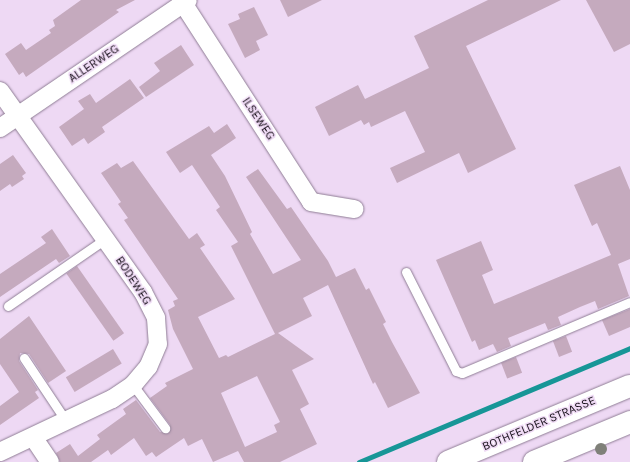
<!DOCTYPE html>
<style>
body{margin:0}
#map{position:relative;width:630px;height:462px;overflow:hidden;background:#eed9f4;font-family:Karla,sans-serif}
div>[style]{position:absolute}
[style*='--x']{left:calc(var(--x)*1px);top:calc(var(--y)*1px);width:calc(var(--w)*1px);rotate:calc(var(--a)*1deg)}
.stream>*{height:5px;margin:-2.5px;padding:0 2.5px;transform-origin:2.5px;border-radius:2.5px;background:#179697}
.building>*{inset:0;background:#c5aabe;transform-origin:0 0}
.roads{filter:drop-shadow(0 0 1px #8f7d95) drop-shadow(0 0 1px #8f7d95)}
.service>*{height:9px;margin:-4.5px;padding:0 4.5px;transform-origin:4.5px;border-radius:4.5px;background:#fff}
.minor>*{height:18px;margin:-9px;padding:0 9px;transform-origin:9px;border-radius:9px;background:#fff}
.secondary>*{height:22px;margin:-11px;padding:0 11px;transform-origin:11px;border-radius:11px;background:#fff}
.trees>*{width:12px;height:12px;margin:-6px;border-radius:50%;background:#7f8079}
span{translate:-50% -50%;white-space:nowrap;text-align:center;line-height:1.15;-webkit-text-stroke:3px #eed9f4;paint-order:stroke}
.street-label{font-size:12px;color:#130d15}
</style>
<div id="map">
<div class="stream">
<div style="--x:359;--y:462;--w:294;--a:-22.8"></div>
</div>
<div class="building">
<div style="clip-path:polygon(81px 0,135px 0,116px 10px,119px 12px,26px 77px,23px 72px,19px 75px,5px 54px,21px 43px,26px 50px,51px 33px,49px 30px,55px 26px,53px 20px)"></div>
<div style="clip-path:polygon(280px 0,322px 0,288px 17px)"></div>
<div style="clip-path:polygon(488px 0,561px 0,466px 46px,516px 149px,468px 173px,459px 153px,397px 183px,390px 168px,425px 152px,405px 111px,371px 127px,369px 122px,364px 125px,361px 120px,329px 136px,315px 107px,358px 85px,365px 99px,429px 68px,414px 36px)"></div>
<div style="clip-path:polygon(586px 0,630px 0,630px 44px,614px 52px)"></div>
<div style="clip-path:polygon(254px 7px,268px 35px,256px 41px,260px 50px,245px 58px,228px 24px,240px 19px,238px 14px)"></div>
<div style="clip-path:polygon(181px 45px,194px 65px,146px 97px,139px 87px,160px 71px,154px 63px)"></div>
<div style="clip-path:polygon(130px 79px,144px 98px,102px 127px,105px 132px,88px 144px,84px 138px,72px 146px,59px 127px,84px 109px,78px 101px,90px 94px,96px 103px)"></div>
<div style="clip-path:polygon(evenodd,227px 124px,236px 138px,211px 155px,225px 176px,252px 232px,250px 234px,273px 274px,301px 260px,246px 177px,258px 169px,287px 209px,291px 207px,328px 261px,336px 277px,355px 268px,366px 290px,369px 288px,386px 322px,383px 324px,392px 342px,420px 393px,388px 408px,375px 382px,373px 384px,328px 285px,303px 298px,312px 316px,278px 333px,314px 359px,292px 370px,309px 404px,300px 409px,317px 444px,280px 462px,244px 462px,238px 451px,213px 462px,202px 439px,188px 446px,184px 438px,156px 457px,152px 452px,146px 456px,134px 438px,111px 455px,108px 450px,91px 462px,60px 462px,56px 453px,70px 444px,78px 456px,100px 439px,97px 435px,126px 414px,123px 409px,136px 400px,160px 432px,168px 433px,170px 425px,150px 398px,167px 386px,165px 383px,193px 369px,173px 329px,168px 310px,175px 306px,173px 301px,178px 299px,124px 220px,128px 218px,118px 204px,121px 202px,101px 173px,117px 163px,121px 168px,133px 161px,189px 239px,197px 233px,205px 245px,200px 248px,235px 299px,198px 317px,219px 358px,226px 355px,228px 357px,275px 334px,231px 246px,238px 242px,216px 210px,220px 207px,192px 165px,180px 173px,166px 152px,209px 126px,214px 133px,227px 124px,257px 376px,280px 422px,274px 425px,277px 432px,245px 447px,221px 393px,257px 376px)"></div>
<div style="clip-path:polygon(13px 155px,26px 173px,22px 176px,24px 179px,12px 187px,10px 184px,0 191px,0 164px)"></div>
<div style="clip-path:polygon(620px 166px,630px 190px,630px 259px,618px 264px,629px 296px,598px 309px,595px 301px,580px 307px,558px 317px,561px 325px,548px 330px,545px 323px,508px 338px,511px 346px,497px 352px,493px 344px,479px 350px,475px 340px,472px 342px,436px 260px,481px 241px,493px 270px,482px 275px,494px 304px,611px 255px,597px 223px,592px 226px,574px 185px)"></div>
<div style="clip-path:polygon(52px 229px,70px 256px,59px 263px,56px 259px,0 297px,0 274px,46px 243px,41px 237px)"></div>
<div style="left:77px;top:266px;width:82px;height:13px;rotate:55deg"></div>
<div style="clip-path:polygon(630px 309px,630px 327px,609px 336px,602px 320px)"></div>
<div style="clip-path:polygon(29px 316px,66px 371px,48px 383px,29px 354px,20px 353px,19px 361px,38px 390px,35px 392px,39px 398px,0 425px,0 406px,19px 392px,0 364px,0 339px)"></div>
<div style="left:566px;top:336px;width:17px;height:14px;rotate:69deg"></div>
<div style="left:113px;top:349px;width:17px;height:55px;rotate:59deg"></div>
<div style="left:516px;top:357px;width:17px;height:16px;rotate:69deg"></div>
</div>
<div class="roads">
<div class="service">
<div style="--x:406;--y:272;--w:111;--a:63.2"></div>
<div style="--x:456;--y:371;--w:6;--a:18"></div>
<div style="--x:462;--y:373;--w:182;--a:-22.9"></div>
<div style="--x:8;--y:306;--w:118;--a:-34.6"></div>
<div style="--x:24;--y:358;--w:76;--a:56.3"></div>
<div style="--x:133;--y:385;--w:54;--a:53.3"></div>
</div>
<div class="minor">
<div style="--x:181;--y:0;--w:240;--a:57.2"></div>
<div style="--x:311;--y:202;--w:44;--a:9.2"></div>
<div style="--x:0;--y:91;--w:247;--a:54.6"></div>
<div style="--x:143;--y:292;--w:29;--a:63"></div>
<div style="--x:156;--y:318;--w:26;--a:86"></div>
<div style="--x:158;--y:344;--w:25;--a:113"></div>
<div style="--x:148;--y:367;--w:23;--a:130"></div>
<div style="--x:133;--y:385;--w:25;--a:146"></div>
<div style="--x:112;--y:399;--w:124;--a:154.7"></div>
<div style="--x:0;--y:128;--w:227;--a:-34.2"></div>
<div style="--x:33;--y:437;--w:30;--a:56"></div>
</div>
<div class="secondary">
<div style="--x:448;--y:462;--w:197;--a:-22.7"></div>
<div style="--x:534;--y:462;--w:104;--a:-22.6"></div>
</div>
</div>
<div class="trees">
<div style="left:601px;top:449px"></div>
</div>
<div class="street-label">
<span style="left:94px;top:64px;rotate:-34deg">ALLERWEG</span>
<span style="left:258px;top:119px;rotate:56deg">ILSEWEG</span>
<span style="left:133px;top:281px;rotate:57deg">BODEWEG</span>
<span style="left:539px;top:424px;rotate:-23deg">BOTHFELDER STRASSE</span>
</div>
</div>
